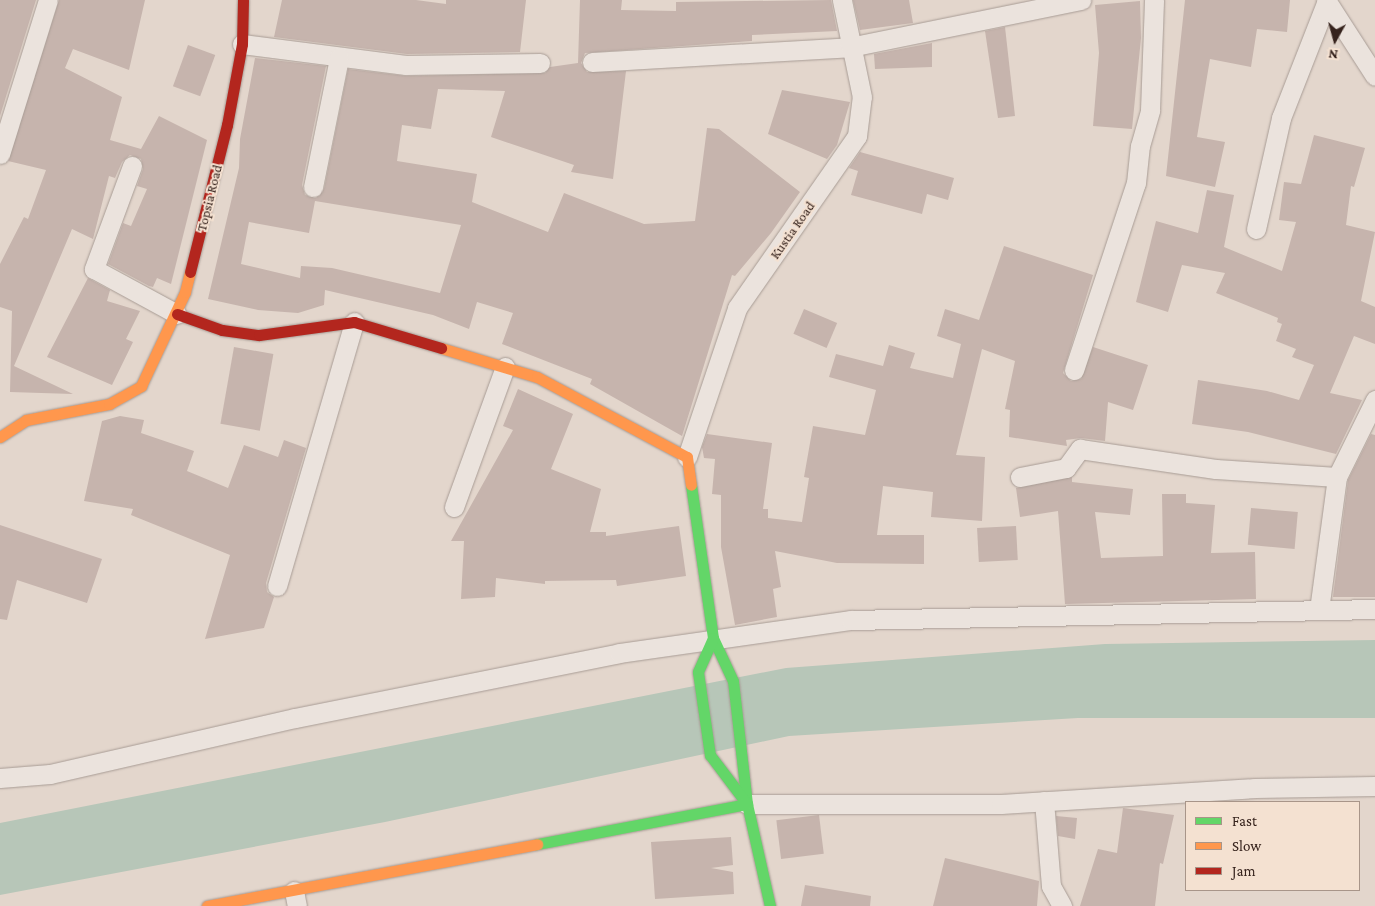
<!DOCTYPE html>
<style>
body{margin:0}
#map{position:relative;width:1375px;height:906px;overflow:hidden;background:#e3d6cc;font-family:"Crimson Pro",serif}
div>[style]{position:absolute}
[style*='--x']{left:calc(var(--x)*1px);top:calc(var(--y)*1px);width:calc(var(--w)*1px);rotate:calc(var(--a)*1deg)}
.water>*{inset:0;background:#b7c6b8}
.building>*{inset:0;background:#c6b4ad;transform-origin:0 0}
.roads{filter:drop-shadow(0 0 1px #a89c95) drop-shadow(0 0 1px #a89c95)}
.street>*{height:19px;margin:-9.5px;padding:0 9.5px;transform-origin:9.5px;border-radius:9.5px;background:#ebe3dd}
.fast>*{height:11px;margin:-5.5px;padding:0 5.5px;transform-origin:5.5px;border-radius:5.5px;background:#63d668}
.slow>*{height:11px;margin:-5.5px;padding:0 5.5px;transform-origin:5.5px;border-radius:5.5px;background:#ff974d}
.jam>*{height:11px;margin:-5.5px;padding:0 5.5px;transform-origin:5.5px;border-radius:5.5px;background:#b3261e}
span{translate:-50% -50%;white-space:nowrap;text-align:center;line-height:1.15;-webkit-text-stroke:4px #f4e1d1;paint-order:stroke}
.street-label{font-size:14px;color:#36231d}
.legend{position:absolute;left:1185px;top:801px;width:175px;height:90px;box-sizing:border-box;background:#f4e1d1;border:1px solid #a89589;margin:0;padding:6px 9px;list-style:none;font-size:15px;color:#36231d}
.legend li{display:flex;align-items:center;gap:10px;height:25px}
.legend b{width:25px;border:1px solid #a89589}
.north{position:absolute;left:1310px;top:15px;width:50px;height:50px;-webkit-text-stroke:4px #f4e1d1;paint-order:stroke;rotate:187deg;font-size:14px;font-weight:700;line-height:20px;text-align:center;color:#36231d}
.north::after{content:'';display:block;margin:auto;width:18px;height:22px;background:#36231d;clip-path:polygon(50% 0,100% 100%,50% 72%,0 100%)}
</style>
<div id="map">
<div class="water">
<div style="clip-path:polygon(1375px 640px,1375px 718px,1078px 718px,789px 736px,385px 822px,0 895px,0 823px,786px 668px,1105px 644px)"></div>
</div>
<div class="building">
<div style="clip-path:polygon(0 0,36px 0,0 116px)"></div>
<div style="clip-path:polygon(59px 0,145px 0,129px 70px,73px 49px,65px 68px,122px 97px,110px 140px,141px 149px,159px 116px,207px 140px,171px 284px,157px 278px,153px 287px,149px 286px,108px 264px,123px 223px,131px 226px,147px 189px,137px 186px,143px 169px,141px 159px,130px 155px,122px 162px,115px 178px,109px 176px,93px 239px,72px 229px,14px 366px,73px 394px,10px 392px,12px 311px,0 307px,0 264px,24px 217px,28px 219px,46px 170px,8px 161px)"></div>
<div style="clip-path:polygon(282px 0,416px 0,446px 4px,446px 0,526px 0,520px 52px,407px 54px,274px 37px)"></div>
<div style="clip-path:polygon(evenodd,580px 0,622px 0,621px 10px,676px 11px,676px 2px,831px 0,837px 31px,752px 35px,752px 41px,585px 53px,581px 63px,587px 72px,626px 71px,613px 179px,571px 172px,574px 165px,491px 137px,505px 91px,438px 89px,431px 129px,402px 125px,397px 161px,477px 174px,472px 202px,548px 232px,564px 193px,644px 224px,695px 221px,707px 128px,719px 129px,800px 192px,771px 233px,735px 276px,732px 275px,682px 436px,590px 384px,592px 379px,502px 344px,513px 313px,477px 302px,469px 329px,433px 315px,325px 290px,324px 305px,298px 313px,258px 310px,208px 299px,239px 168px,240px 139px,255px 58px,326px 66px,302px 185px,305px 195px,316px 198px,324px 189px,348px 69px,406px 76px,545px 73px,550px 67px,578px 63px,580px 0,315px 201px,461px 225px,440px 293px,332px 268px,301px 266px,300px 278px,241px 264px,249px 222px,309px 233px,315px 201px)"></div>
<div style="clip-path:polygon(853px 0,909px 0,913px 23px,860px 30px)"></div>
<div style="clip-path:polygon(1185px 0,1290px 0,1287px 32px,1257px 29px,1251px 67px,1210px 59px,1197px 137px,1225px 142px,1215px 187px,1166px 176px)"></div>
<div style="clip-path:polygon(1140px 1px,1141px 38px,1132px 129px,1093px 126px,1099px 53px,1095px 5px)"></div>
<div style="clip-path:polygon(1005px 27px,1015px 116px,998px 118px,985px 31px)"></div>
<div style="clip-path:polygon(932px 43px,932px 67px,875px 69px,874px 54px)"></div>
<div style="left:188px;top:45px;width:29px;height:44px;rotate:20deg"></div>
<div style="clip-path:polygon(782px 90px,850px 102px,837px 145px,827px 159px,768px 134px)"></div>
<div style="clip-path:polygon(1314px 135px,1365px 148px,1354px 187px,1351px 186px,1346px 225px,1375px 232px,1361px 301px,1375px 307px,1375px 344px,1354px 336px,1330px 393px,1362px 400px,1336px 454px,1248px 432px,1192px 424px,1198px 380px,1267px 391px,1299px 400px,1314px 365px,1292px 357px,1296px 349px,1276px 341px,1282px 324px,1277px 322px,1278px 318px,1216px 293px,1225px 273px,1182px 265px,1168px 312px,1136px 302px,1156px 221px,1198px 233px,1207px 190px,1234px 195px,1224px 247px,1282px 271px,1296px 222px,1279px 220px,1284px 182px,1301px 184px)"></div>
<div style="clip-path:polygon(860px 152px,954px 178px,948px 200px,927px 194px,922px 214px,851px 195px,858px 171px,849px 168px)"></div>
<div style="clip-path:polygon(1004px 246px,1093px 275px,1063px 373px,1071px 381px,1081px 379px,1093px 347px,1148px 365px,1133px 410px,1108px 402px,1105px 441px,1081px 438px,1066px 440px,1067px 446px,1009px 437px,1010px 410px,1005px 409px,1015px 361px,982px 349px,956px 455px,985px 457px,982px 521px,931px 517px,933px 492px,883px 486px,877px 535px,924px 535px,924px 564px,837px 563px,775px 551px,781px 587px,773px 589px,777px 617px,735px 625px,721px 547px,721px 495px,712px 494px,715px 459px,704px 458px,702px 447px,707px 434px,772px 443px,763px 509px,768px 509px,768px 518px,802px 522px,809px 478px,804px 477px,813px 426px,865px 435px,876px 390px,829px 377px,836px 354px,883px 366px,889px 345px,915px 353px,910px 368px,953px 378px,961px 344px,937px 336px,945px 309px,979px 320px)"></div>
<div style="clip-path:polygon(88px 278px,110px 290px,107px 301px,140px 311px,126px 339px,133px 342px,112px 385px,47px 357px)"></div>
<div style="left:804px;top:309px;width:36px;height:27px;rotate:23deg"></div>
<div style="left:234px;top:347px;width:40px;height:78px;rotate:10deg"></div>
<div style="clip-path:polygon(518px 389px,573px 414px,551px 469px,601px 489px,590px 532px,606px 532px,606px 536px,679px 526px,686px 576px,617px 586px,616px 580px,545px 581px,545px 584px,496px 578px,495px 597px,461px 599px,464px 541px,451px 541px,513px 430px,503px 426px)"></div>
<div style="clip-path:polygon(120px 416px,144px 420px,141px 433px,194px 451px,187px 471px,228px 488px,244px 445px,278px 457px,284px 440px,306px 448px,266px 583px,267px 592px,274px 597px,264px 628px,205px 639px,230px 555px,131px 515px,133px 509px,84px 501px,102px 421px)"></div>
<div style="clip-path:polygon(1371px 434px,1375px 435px,1375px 597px,1333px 597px,1348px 480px)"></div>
<div style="clip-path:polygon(1072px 477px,1072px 482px,1133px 489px,1130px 515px,1095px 512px,1101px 558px,1163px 556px,1162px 494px,1186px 494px,1186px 503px,1215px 505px,1211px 553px,1255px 552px,1256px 599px,1065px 604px,1058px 511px,1020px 517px,1016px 488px)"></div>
<div style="left:1251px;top:508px;width:47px;height:37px;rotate:5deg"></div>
<div style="clip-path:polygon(0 525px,102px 559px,87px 603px,17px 580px,7px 620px,0 619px)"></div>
<div style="left:1016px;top:526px;width:34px;height:39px;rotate:87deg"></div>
<div style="clip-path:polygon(1123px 808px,1174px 815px,1163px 864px,1160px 863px,1155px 906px,1080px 906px,1098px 849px,1117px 853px)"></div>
<div style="left:819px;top:815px;width:39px;height:43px;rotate:83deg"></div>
<div style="clip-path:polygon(1056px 816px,1077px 818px,1075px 839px,1058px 836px)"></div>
<div style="clip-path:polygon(731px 837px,733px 865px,711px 868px,733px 872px,734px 894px,655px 899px,651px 842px)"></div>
<div style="clip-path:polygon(945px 858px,1039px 881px,1037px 906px,933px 906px)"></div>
<div style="clip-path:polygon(805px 885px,871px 896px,870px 906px,801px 906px)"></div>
</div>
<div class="roads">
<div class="street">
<div style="--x:1326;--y:0;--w:90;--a:57.2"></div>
<div style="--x:242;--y:44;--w:165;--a:7.3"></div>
<div style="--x:406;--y:65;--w:134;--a:-0.9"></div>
<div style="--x:592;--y:62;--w:258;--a:-3.3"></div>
<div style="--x:850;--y:47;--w:236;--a:-11.5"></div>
<div style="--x:0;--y:154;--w:161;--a:-72.7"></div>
<div style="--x:132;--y:166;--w:110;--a:110.3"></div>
<div style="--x:94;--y:269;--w:94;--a:28.5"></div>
<div style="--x:313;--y:187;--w:132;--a:-78.6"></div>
<div style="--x:1256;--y:229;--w:114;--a:-77.3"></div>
<div style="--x:1281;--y:118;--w:123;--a:-68.6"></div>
<div style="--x:1074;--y:370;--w:197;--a:-71.7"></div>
<div style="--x:1136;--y:183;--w:37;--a:-84"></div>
<div style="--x:1140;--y:146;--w:37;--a:-74"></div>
<div style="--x:1150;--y:110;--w:110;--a:-87.9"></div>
<div style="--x:687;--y:457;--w:157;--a:-71.4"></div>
<div style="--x:737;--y:308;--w:210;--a:-55.1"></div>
<div style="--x:857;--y:136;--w:39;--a:-83"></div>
<div style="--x:862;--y:97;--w:99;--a:-101.7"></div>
<div style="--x:1020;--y:477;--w:47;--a:-11.1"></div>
<div style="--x:1066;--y:468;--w:24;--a:-54"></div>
<div style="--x:1080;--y:449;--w:137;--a:8.4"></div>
<div style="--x:1216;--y:469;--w:121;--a:3.8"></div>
<div style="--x:454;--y:507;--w:149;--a:-70"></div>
<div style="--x:277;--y:586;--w:275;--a:-73.7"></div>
<div style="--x:1319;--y:610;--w:134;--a:-82.3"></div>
<div style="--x:1337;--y:477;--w:86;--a:-63.7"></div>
<div style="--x:0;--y:778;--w:50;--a:-4.6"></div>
<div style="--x:50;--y:774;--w:251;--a:-12.9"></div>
<div style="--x:295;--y:718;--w:330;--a:-11.3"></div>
<div style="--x:619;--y:653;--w:234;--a:-8.1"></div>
<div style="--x:851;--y:620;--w:524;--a:-1.2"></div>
<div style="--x:1044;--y:801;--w:85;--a:85.3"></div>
<div style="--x:1051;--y:886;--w:23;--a:61"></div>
<div style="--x:747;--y:804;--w:254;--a:0"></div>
<div style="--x:1001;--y:804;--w:255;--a:-3.6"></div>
<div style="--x:1255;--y:788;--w:120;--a:-1"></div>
<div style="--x:294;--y:891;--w:15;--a:79"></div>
</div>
<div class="fast">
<div style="--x:691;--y:485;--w:155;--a:81.8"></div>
<div style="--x:713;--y:638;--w:47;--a:65.1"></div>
<div style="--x:733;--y:681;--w:124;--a:83.5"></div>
<div style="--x:747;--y:804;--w:105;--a:77.3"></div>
<div style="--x:713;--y:638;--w:37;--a:114"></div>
<div style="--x:698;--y:672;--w:84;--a:81.8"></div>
<div style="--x:710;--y:755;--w:61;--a:52.9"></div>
<div style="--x:537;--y:844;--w:214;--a:-10.8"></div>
</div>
<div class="slow">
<div style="--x:441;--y:348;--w:100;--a:16.8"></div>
<div style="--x:537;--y:377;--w:170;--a:28.1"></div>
<div style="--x:687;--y:457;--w:28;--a:82"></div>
<div style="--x:0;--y:437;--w:31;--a:-33"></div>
<div style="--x:26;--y:420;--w:85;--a:-10.9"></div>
<div style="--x:109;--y:404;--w:37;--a:-29"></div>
<div style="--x:141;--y:386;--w:104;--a:-64.9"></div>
<div style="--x:185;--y:292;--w:21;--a:-76"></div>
<div style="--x:207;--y:906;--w:336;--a:-10.6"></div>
</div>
<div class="jam">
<div style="--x:190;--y:272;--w:152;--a:-75.9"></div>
<div style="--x:227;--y:125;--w:82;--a:-79.5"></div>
<div style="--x:242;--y:44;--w:44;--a:-88.7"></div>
<div style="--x:177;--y:314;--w:48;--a:19.6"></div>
<div style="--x:222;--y:330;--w:37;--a:8"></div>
<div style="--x:259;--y:335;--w:96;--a:-7.8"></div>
<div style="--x:354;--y:322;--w:91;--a:16.6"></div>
</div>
</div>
<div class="street-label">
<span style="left:209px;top:198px;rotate:-76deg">Topsia Road</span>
<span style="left:792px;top:230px;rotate:-55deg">Kustia Road</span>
</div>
<ul class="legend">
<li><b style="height:6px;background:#63d668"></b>Fast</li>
<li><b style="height:6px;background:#ff974d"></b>Slow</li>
<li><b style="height:6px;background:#b3261e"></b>Jam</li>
</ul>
<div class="north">N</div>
</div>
